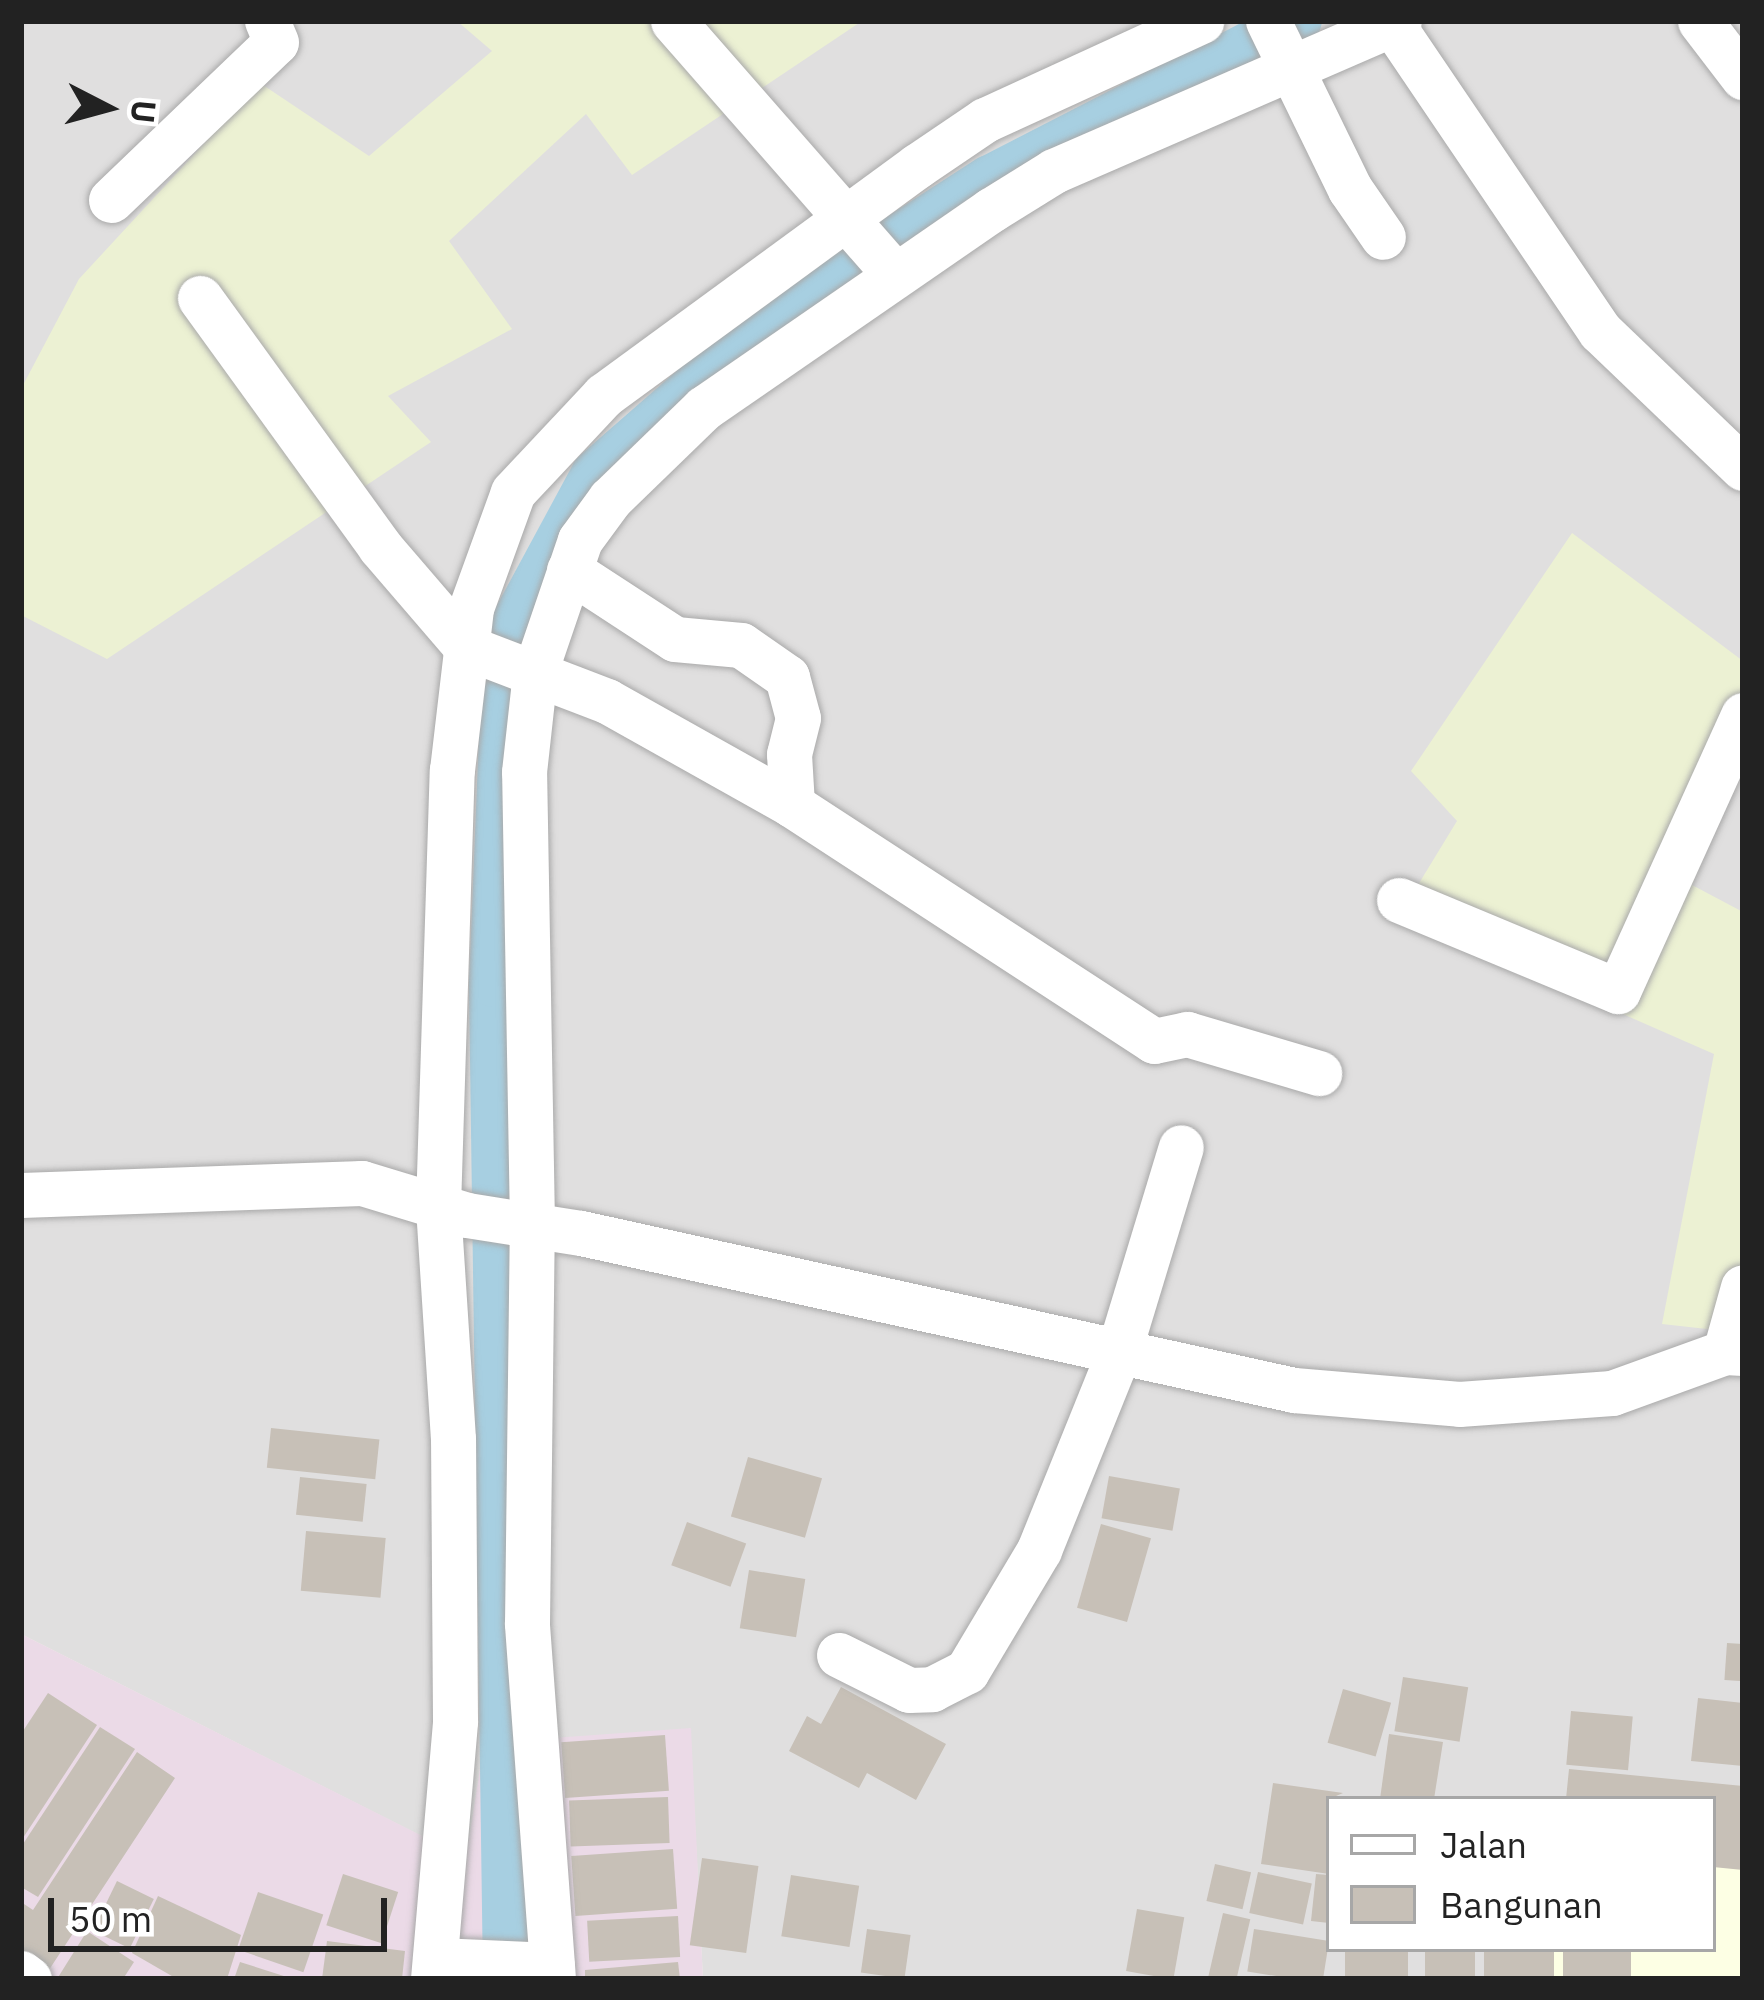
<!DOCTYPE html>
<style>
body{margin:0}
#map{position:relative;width:1764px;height:2000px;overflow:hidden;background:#f2f0e8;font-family:"IBM Plex Sans",sans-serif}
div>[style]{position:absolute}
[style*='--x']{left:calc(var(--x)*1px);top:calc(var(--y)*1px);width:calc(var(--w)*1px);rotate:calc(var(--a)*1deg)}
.residential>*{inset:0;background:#e0dfdf}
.industrial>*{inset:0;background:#ebdae7}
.education>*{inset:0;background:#fdffe4}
.farmland>*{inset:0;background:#ecf1d3}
.canal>*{height:48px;margin:-24px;padding:0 24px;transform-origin:24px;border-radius:24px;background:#a7cfe1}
.building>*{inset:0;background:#c7c0b7;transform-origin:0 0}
.roads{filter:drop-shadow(0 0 3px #a9a9a9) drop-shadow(0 0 3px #a9a9a9)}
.street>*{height:45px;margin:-22.5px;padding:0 22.5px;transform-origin:22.5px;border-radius:22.5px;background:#fff}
span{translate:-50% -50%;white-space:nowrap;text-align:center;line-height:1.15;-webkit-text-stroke:12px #fff;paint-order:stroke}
.frame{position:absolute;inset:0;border:24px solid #222;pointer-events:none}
.legend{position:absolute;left:1326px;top:1796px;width:390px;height:156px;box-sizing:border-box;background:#fff;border:3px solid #a7a7a7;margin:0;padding:15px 21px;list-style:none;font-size:36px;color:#222}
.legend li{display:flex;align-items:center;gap:24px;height:60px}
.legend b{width:60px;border:3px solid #a7a7a7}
.north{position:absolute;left:48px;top:48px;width:120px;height:120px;-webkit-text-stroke:9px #fff;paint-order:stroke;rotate:96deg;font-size:33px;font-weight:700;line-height:48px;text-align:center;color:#222}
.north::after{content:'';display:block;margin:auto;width:42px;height:54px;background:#222;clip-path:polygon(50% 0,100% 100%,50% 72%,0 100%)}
.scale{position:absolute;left:48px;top:1898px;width:339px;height:54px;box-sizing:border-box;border:6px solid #222;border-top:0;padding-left:15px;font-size:36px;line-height:42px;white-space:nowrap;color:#222;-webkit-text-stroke:9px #fff;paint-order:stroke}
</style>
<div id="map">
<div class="residential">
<div style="clip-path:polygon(evenodd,21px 21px,1743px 21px,1743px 1979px,703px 1979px,690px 1728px,467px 1859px,21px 1634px,21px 21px,1329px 1799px,1713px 1799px,1713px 1949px,1329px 1949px,1329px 1799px)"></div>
</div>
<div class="industrial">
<div style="clip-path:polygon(21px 1634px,466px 1858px,484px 1743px,691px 1728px,703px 1979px,21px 1979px)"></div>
</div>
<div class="education">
<div style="clip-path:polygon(1713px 1801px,1743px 1803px,1743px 1979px,1551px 1979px,1551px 1949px,1713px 1949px)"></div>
</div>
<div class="farmland">
<div style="clip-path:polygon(457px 21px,862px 21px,632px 175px,586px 114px,449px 241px,512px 329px,388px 396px,431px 442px,107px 659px,21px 615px,21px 389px,79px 279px,260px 83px,369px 156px,492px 51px)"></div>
<div style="clip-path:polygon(1572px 533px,1743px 661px,1743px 761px,1692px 885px,1743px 912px,1743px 1333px,1662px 1324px,1714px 1054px,1399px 916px,1457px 821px,1411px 771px)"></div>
</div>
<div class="canal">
<div style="--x:507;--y:1979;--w:996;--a:-90.81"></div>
<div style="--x:493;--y:983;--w:346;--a:-87.7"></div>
<div style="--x:507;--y:637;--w:185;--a:-61.6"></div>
<div style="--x:595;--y:474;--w:237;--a:-41.1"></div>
<div style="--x:774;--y:318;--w:257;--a:-32.8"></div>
<div style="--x:990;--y:179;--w:346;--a:-27.2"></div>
</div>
<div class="building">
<div style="left:271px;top:1428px;width:109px;height:40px;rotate:6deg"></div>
<div style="left:748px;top:1457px;width:77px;height:62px;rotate:16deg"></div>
<div style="left:1109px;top:1476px;width:72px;height:43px;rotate:10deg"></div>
<div style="left:300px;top:1477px;width:67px;height:38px;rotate:6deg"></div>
<div style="left:687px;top:1522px;width:63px;height:46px;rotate:20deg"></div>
<div style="left:1101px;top:1524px;width:52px;height:87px;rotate:16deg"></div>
<div style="left:306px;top:1531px;width:80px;height:60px;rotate:5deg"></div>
<div style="left:749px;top:1570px;width:57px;height:59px;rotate:9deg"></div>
<div style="left:1727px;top:1643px;width:16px;height:37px;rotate:4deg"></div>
<div style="left:1403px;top:1677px;width:66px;height:55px;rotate:9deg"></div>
<div style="clip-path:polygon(841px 1687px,946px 1744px,916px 1800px,867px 1773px,859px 1788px,789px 1751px,807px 1716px,821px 1724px)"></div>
<div style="left:1343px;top:1689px;width:50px;height:56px;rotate:16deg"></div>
<div style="clip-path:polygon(48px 1693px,97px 1725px,21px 1841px,21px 1734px)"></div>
<div style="clip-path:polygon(1698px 1698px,1743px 1703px,1743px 1766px,1691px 1761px)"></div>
<div style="left:1571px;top:1711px;width:62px;height:54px;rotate:5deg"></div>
<div style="clip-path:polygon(100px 1727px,135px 1749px,38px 1897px,21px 1887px,21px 1847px)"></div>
<div style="clip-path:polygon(1389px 1734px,1443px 1742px,1434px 1799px,1380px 1799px)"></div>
<div style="left:665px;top:1735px;width:56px;height:104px;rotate:86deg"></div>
<div style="clip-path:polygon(137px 1752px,175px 1778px,43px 1979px,21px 1970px,21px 1902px,33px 1910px)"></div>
<div style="clip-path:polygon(1569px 1769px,1743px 1786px,1743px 1870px,1713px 1867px,1713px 1799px,1566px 1799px)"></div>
<div style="clip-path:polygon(1273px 1783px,1343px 1793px,1329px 1799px,1329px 1874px,1261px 1864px)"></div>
<div style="left:668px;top:1797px;width:46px;height:99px;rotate:88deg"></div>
<div style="left:673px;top:1849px;width:60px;height:102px;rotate:86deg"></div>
<div style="left:702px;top:1858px;width:57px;height:88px;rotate:8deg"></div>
<div style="left:1215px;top:1864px;width:37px;height:38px;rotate:13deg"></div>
<div style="left:1258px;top:1872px;width:55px;height:42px;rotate:12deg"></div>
<div style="left:343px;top:1874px;width:58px;height:54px;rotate:18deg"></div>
<div style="clip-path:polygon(1316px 1874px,1329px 1875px,1329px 1923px,1311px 1921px)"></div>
<div style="left:791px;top:1875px;width:69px;height:62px;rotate:9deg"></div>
<div style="left:117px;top:1881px;width:41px;height:55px;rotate:26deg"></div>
<div style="left:258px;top:1892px;width:69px;height:61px;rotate:19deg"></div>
<div style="clip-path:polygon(158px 1896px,241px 1935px,227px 1979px,177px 1979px,132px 1953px)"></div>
<div style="left:1137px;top:1909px;width:48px;height:63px;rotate:10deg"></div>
<div style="left:1223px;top:1913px;width:28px;height:68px;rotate:13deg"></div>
<div style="left:678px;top:1916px;width:41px;height:91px;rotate:87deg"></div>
<div style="left:867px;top:1929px;width:44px;height:44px;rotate:8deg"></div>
<div style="left:1254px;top:1929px;width:76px;height:43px;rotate:9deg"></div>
<div style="clip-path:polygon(87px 1931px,134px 1962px,123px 1979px,57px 1979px)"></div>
<div style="clip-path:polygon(327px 1941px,405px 1951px,402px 1979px,322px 1979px)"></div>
<div style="left:1345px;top:1949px;width:63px;height:30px"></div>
<div style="left:1425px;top:1949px;width:50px;height:30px"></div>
<div style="left:1484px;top:1949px;width:70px;height:30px"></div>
<div style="left:1563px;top:1949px;width:68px;height:30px"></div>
<div style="clip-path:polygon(240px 1962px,290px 1978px,289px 1979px,234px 1979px)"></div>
<div style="clip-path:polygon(678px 1962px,680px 1979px,585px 1979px,585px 1970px)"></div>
</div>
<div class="roads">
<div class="street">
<div style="--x:673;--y:21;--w:337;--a:48.8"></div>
<div style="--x:1268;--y:21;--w:187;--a:64"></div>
<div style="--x:1350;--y:189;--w:58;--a:55.5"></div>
<div style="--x:1700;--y:21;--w:71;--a:52.5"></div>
<div style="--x:1392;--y:24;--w:371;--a:55.9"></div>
<div style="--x:1600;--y:331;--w:198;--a:43.8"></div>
<div style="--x:111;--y:200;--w:228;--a:-43.8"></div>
<div style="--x:276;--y:42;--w:23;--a:-113"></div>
<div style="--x:200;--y:298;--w:307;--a:54.1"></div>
<div style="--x:380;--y:547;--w:132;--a:49.3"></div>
<div style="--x:466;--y:647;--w:151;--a:21"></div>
<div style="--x:607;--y:701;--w:212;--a:29.3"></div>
<div style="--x:792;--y:805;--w:432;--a:33.1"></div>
<div style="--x:1154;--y:1041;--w:34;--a:-12"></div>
<div style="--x:1187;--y:1034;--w:138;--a:16.5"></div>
<div style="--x:569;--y:570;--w:126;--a:33.1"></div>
<div style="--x:675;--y:639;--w:66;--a:5.2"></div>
<div style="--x:741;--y:645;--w:56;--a:34.8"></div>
<div style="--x:787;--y:677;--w:42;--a:75"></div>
<div style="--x:798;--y:718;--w:37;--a:104"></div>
<div style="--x:789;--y:754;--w:51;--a:86.6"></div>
<div style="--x:1399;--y:900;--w:237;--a:22.6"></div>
<div style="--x:1618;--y:991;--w:303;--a:-65.6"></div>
<div style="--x:21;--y:1195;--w:341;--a:-2"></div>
<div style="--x:362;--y:1183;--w:110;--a:16.9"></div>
<div style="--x:467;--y:1215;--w:115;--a:9"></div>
<div style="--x:581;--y:1233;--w:730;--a:12.42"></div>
<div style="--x:1294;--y:1390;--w:166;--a:4.8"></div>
<div style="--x:1459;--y:1404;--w:153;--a:-4.1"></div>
<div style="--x:1612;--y:1393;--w:120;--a:-19.9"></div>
<div style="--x:1725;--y:1352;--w:18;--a:3"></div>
<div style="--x:1725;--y:1352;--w:67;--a:-74.5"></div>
<div style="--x:839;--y:1655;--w:78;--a:26.6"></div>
<div style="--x:909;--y:1690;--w:23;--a:-2"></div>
<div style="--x:932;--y:1689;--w:39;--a:-27"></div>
<div style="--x:967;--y:1671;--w:141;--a:-59.2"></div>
<div style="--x:1039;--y:1550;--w:211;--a:-68"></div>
<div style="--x:1118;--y:1354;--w:216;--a:-73.1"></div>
<div style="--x:437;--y:1960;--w:115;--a:2.5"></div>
<div style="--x:21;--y:1973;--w:10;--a:37"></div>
<div style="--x:433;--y:1979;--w:259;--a:-85.1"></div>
<div style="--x:455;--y:1721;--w:282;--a:-90.4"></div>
<div style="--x:453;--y:1439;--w:232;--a:-93.7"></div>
<div style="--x:438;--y:1207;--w:437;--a:-88.2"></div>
<div style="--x:452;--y:770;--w:163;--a:-83.3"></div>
<div style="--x:471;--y:608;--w:123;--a:-70.1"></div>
<div style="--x:513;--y:492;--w:133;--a:-46.8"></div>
<div style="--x:604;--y:395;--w:388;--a:-36.2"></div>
<div style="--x:917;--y:166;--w:82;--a:-34.1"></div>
<div style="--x:985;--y:120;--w:238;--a:-24.6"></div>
<div style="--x:553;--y:1979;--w:357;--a:-94.2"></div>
<div style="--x:527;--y:1623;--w:399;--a:-89.3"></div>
<div style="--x:532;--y:1224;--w:452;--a:-91"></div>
<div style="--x:524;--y:772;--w:101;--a:-83.7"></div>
<div style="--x:535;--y:672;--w:139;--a:-71.2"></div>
<div style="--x:580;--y:540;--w:51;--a:-53.8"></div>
<div style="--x:610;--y:499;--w:131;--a:-44.1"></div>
<div style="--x:704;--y:408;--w:349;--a:-34.6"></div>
<div style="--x:991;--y:210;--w:74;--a:-31.8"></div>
<div style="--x:1054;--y:171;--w:376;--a:-23.5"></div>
</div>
</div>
<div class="frame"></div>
<ul class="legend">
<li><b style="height:15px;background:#fff"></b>Jalan</li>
<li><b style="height:33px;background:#c7c0b7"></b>Bangunan</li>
</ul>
<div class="north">U</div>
<div class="scale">50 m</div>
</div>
